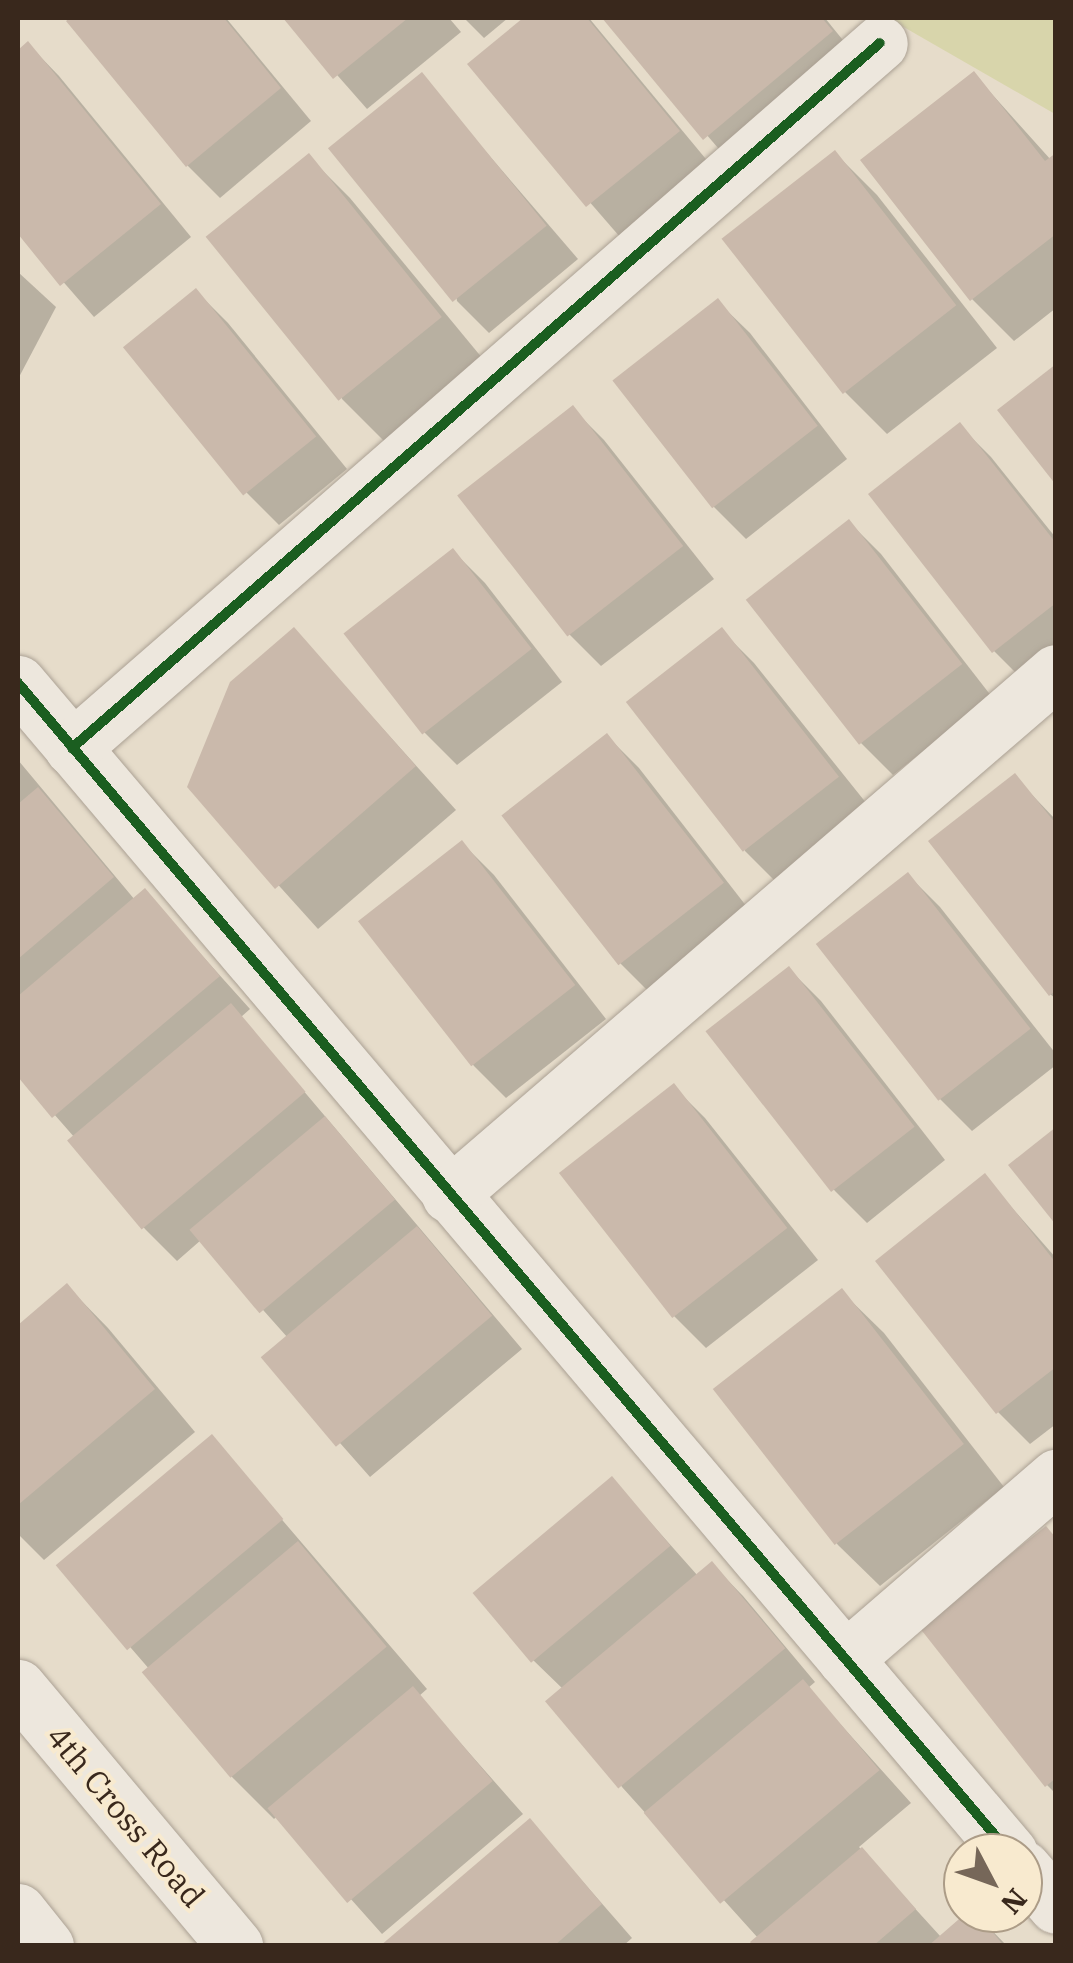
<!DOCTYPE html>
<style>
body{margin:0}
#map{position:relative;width:1073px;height:1963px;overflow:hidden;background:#e6dcca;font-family:"IBM Plex Serif",serif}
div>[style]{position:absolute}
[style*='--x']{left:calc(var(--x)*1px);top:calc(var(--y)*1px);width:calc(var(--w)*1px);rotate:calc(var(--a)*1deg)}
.green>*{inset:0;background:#d8d5ab}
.shadow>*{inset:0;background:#0003}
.building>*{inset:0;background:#cab9ab;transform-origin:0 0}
.roads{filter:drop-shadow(0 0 2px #aba194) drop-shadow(0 0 2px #aba194)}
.minor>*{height:55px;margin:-27.5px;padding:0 27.5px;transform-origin:27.5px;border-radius:27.5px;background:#ede7dd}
.tertiary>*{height:55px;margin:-27.5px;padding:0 27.5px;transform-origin:27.5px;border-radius:27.5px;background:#ede7dd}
.cycleway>*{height:10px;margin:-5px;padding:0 5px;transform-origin:5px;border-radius:5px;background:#1b5e20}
span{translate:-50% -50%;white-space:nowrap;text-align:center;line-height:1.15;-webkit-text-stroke:8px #f8eacf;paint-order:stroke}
.street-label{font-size:32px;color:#39281c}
.frame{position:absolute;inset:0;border:20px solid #39281c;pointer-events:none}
.north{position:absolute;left:943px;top:1833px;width:100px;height:100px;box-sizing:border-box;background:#f8eacf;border:2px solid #ac9c87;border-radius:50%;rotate:131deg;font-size:28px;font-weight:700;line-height:40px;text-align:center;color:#39281c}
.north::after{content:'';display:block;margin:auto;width:35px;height:45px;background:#766759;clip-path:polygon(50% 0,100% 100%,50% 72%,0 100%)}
</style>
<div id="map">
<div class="green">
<div style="clip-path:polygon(888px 18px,1055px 18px,1055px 114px)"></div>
</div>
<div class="shadow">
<div style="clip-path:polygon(74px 18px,226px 18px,311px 121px,220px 198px,188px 166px,69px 22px)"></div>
<div style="clip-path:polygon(287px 18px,449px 18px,461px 32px,367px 109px)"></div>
<div style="clip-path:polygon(464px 18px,508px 18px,484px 38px)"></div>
<div style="clip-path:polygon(527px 18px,589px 18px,710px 164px,620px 237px,470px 64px)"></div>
<div style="clip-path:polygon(606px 18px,825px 18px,863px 65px,737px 170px)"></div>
<div style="clip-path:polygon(28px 44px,59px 76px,191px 237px,94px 317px,18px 230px,18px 53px)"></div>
<div style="clip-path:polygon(974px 74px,1051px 160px,1056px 157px,1056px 308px,1014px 341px,972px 299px)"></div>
<div style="clip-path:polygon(421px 76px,578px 259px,489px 333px,457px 301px)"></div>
<div style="clip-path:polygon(835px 153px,877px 195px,997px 348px,887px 434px,845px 392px)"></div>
<div style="clip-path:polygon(308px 156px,350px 198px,483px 359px,384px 441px,342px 399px)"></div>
<div style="clip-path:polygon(18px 272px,56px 307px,18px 379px)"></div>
<div style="clip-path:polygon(196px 291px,228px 323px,347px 469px,279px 525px,247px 493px)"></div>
<div style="clip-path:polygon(718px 302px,750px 333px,847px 459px,746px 539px,714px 507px)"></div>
<div style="clip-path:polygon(572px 408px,604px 440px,714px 579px,601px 666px,569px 634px,461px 496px)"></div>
<div style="clip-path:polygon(959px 425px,991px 457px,1056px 538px,1056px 660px,1026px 683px,994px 651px,871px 494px)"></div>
<div style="clip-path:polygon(849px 522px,881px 554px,992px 697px,893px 775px,861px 743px)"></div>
<div style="clip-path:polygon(453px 551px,485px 583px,562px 682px,457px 765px,425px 733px,348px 634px)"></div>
<div style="clip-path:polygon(294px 630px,456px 810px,318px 929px,190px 787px)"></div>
<div style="clip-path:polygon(722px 631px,754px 663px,871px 809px,777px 883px,745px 851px)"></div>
<div style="clip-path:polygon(607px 736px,639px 768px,754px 916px,653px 996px,621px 964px,505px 815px)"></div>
<div style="clip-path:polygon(18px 760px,135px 900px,145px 892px,250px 1009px,241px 1017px,522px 1349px,370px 1477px,265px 1358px,288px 1338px,201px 1240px,177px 1261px,145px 1229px,75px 1138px,18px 1073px)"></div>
<div style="clip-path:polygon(1015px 777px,1056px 820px,1056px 999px,1050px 994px)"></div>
<div style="clip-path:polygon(462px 843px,494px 875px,606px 1019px,506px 1098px,474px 1066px,362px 922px)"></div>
<div style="clip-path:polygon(908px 875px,940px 907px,1056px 1054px,1056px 1065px,972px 1131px,940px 1099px)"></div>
<div style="clip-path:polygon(789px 969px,821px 1001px,945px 1160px,867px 1223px,835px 1191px,709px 1031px)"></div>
<div style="clip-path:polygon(673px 1086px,705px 1118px,818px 1260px,706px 1348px,674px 1316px)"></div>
<div style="clip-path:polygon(985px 1177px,1056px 1258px,1056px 1424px,1030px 1444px,998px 1412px)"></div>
<div style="clip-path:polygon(67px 1286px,108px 1328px,195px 1432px,44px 1560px,18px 1534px,18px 1328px)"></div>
<div style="clip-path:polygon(842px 1292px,884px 1333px,1004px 1487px,880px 1586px,838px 1545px,716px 1390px)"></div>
<div style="clip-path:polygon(212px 1438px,427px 1689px,419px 1696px,523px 1814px,382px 1934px,277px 1816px,274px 1819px,232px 1777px,150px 1670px,61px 1567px)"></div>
<div style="clip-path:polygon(612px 1479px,698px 1576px,712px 1564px,743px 1596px,815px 1682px,808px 1688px,911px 1803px,859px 1847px,941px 1937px,975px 1913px,1007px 1946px,756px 1946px,758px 1938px,622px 1787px,564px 1690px,533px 1660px)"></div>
<div style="clip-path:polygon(1056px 1539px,1056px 1794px,1047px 1785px)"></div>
<div style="clip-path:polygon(530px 1821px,632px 1938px,623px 1946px,384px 1946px)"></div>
</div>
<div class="building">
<div style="clip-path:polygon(70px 18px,224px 18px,281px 88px,186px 167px,66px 21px)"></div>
<div style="clip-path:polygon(283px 18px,408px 18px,333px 79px)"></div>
<div style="clip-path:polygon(523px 18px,587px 18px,680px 131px,586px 207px,467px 64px)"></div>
<div style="clip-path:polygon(602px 18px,822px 18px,833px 31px,703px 140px)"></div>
<div style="clip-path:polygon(28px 41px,161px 204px,60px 286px,18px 234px,18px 50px)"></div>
<div style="clip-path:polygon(974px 71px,1045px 161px,1056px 153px,1056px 234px,970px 301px,860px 160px)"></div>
<div style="left:422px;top:72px;width:198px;height:121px;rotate:51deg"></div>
<div style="left:835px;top:150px;width:197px;height:144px;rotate:52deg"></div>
<div style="left:309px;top:153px;width:211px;height:133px;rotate:51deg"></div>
<div style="left:196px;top:288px;width:191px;height:94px;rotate:51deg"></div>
<div style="left:718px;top:298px;width:162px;height:134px;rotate:52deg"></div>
<div style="clip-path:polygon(1056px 364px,1056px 485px,997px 410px)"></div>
<div style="left:573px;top:405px;width:179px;height:147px;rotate:52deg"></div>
<div style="clip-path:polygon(960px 422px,1056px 543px,1056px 603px,992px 653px,868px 494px)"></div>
<div style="left:849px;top:519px;width:184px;height:131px;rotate:52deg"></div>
<div style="left:453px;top:548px;width:128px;height:139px;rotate:52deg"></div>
<div style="clip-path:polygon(294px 627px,416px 766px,275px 889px,187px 787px,230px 682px)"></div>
<div style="left:722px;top:627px;width:190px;height:122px;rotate:52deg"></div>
<div style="left:607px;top:733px;width:190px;height:134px;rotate:52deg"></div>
<div style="clip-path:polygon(1015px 773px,1056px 824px,1056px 990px,1049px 996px,928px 841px)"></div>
<div style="clip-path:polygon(38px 787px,114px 877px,18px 959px,18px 804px)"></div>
<div style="left:462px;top:840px;width:184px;height:132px;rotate:52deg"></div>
<div style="left:908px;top:872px;width:199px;height:117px;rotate:52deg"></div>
<div style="clip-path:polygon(145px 888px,220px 976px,52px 1118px,18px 1077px,18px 996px)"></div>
<div style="left:789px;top:966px;width:204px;height:106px;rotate:52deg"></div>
<div style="left:231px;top:1003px;width:116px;height:214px;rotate:50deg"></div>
<div style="left:674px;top:1083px;width:184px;height:146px;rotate:52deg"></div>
<div style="left:325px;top:1116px;width:109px;height:177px;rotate:50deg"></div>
<div style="clip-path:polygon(1056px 1127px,1056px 1225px,1008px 1165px)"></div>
<div style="clip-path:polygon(985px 1173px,1056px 1263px,1056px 1367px,996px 1414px,875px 1261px)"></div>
<div style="left:417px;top:1226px;width:117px;height:204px;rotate:50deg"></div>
<div style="clip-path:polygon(67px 1283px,155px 1389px,18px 1505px,18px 1325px)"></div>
<div style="left:842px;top:1288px;width:198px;height:164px;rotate:52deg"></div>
<div style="left:212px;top:1434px;width:111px;height:204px;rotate:50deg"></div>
<div style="left:612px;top:1476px;width:91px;height:182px;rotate:50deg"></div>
<div style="clip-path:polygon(1046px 1526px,1056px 1538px,1056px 1778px,1045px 1787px,919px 1627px)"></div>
<div style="left:298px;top:1541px;width:138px;height:204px;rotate:50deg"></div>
<div style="left:712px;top:1561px;width:114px;height:218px;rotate:50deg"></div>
<div style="left:803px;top:1679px;width:119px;height:208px;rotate:50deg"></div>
<div style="left:413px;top:1686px;width:124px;height:190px;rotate:50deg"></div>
<div style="clip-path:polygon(530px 1818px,602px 1904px,554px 1946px,380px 1946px)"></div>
<div style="clip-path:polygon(862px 1847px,916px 1909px,873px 1946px,753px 1946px,750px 1942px)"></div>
<div style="clip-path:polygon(966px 1913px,977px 1913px,1004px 1946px,928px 1946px)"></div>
</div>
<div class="roads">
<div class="minor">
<div style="--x:18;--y:683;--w:1534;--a:49.71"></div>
<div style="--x:72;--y:748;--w:1072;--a:-41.11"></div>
<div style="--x:449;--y:1195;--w:801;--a:-40.75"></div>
<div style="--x:845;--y:1659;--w:279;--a:-40.8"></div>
<div style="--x:1023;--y:1868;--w:50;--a:49"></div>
</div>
<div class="tertiary">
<div style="--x:18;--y:1687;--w:338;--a:50"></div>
<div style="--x:18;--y:1911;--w:45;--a:51.3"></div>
</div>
</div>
<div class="cycleway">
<div style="--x:18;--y:683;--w:1534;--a:49.71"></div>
<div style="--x:72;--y:748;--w:1072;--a:-41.11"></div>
</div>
<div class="street-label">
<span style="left:126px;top:1816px;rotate:50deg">4th Cross Road</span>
</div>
<div class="frame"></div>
<div class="north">N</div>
</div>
